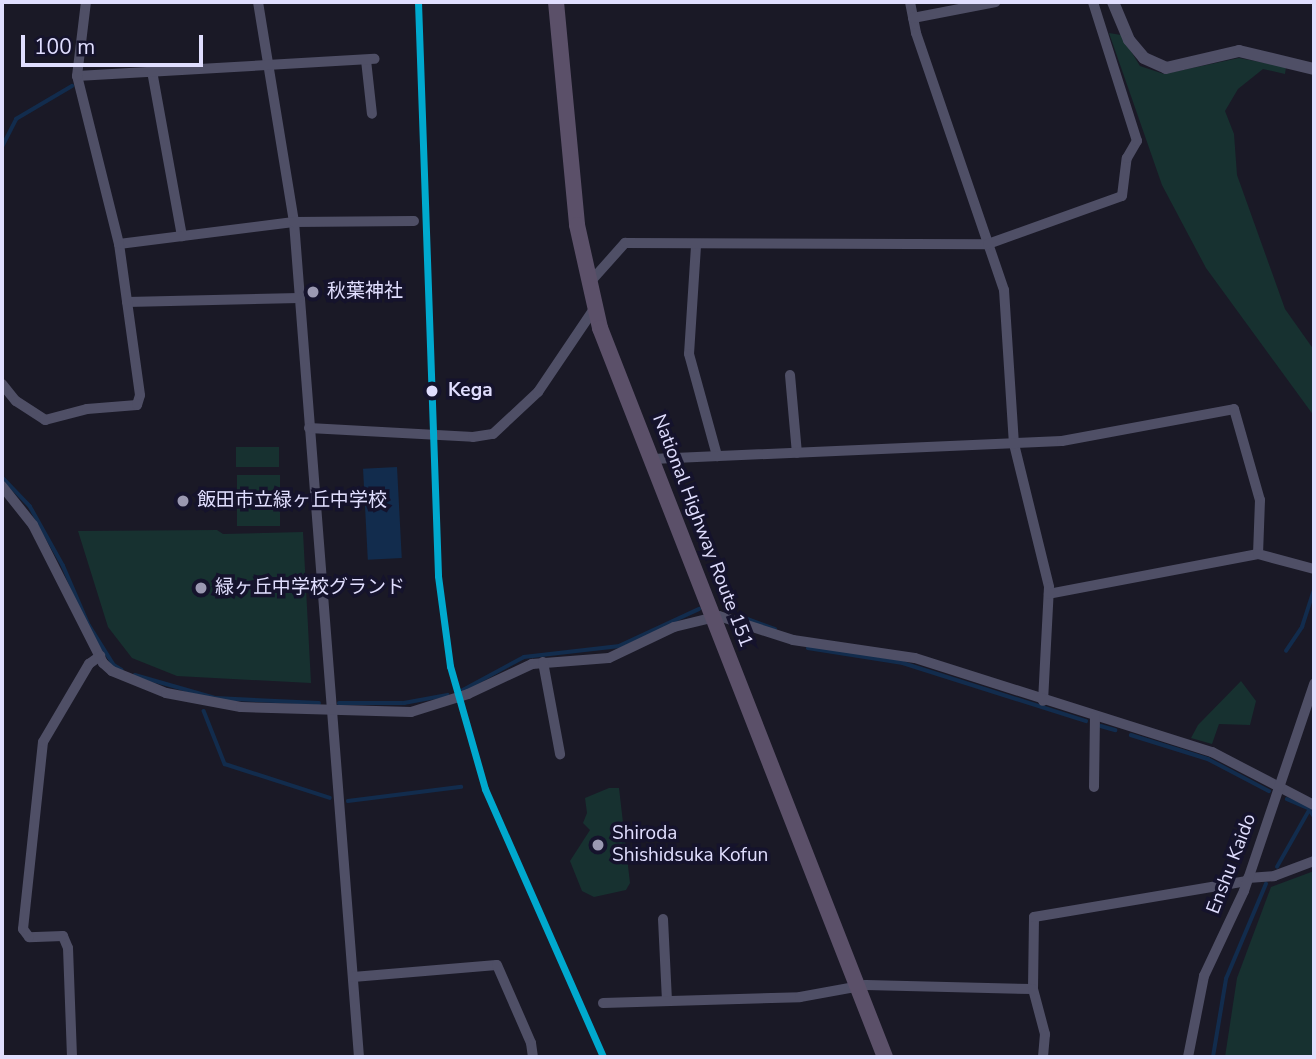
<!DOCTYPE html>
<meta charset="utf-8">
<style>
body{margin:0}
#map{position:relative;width:1316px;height:1059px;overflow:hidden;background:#1a1926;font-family:"Nunito Sans","Noto Sans JP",sans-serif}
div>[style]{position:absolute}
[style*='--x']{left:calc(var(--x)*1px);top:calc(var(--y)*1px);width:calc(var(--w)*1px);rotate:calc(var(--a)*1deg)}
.green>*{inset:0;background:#173130;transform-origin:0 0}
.water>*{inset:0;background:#122c4d;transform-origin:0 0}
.stream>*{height:3.5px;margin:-1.75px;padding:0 1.75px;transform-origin:1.75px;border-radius:1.75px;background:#122c4d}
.minor>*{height:10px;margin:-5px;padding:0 5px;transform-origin:5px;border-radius:5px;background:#4f4f66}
.tertiary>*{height:12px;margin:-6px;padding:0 6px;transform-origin:6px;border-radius:6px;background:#4f4f66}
.trunk>*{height:16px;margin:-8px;padding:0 8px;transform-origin:8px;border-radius:8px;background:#5b5069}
.rail-1>*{height:7px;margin:-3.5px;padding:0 3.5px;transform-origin:3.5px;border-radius:3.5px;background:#00a9ce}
.dots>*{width:19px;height:19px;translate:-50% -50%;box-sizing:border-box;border:4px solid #15132c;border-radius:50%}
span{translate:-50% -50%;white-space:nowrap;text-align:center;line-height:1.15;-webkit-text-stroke:7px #15132c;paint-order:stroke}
.poi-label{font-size:19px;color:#e0defe}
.left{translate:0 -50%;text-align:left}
.stop-label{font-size:19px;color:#e0defe;font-weight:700}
.street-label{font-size:19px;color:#e0defe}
.frame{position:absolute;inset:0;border:4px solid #e0defe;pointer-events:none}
.scale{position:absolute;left:21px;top:35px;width:182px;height:32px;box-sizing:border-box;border:4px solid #e0defe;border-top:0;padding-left:9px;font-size:21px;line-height:24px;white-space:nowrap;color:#e0defe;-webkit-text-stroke:5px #15132c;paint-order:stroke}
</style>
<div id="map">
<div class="green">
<div style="clip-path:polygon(1109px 33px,1121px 35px,1140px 66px,1164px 74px,1239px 58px,1286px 67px,1285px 74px,1263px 69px,1238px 89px,1225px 111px,1234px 134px,1237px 175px,1285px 309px,1314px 350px,1314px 416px,1206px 268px,1162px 185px)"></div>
<div style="left:236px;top:447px;width:43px;height:20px"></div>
<div style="left:280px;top:475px;width:21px;height:43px;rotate:90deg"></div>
<div style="left:237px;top:504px;width:43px;height:22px"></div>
<div style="clip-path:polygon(217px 530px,223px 534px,303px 532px,311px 683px,177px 676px,132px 658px,108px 627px,78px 531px)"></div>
<div style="clip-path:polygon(1241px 681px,1256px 701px,1250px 725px,1219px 724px,1212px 744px,1191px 738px,1198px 725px)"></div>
<div style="clip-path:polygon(609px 788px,619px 788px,630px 883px,626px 890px,594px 897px,582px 891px,570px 861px,590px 830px,583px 823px,587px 813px,585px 798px)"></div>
<div style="clip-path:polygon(1314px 871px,1314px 1057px,1225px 1057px,1237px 978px,1271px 887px)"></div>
</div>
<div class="water">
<div style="left:397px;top:467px;width:91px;height:34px;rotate:87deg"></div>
</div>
<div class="stream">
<div style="--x:2;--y:147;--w:31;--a:-63"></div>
<div style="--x:16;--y:119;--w:65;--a:-30.5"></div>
<div style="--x:2;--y:477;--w:40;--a:46"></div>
<div style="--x:30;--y:506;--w:68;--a:60.8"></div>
<div style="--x:63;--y:565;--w:65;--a:66.6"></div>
<div style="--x:89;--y:625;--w:47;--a:58"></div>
<div style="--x:114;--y:665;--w:9;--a:32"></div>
<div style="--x:742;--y:617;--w:35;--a:20"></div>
<div style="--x:808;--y:648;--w:96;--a:9"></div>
<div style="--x:903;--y:663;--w:192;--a:17.6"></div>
<div style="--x:1286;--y:651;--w:29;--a:-56"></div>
<div style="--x:1302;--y:627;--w:38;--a:-72"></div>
<div style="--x:135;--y:675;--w:83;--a:16"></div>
<div style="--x:215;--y:698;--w:104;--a:2.8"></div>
<div style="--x:463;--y:690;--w:69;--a:-28.4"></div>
<div style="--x:524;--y:657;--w:96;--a:-6.6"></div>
<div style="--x:619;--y:646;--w:88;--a:-24.8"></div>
<div style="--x:339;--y:703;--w:65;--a:0"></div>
<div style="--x:404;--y:703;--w:44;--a:-10.5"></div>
<div style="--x:204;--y:711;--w:57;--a:68.4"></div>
<div style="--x:225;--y:764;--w:110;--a:17.9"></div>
<div style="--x:1101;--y:726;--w:15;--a:16"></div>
<div style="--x:1131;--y:735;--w:81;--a:17.3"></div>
<div style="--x:1208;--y:759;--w:69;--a:27.7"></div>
<div style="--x:1287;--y:799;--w:23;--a:23"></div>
<div style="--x:348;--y:801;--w:114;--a:-7.1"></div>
<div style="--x:1311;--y:812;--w:5;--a:53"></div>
<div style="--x:1277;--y:867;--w:69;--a:-60.5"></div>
<div style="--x:1213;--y:1057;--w:79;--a:-80.5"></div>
<div style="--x:1226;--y:979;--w:103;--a:-67.2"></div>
</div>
<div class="minor">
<div style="--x:258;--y:2;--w:223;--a:80.7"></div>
<div style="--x:294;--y:222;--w:838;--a:85.55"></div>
<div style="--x:910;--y:2;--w:32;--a:79"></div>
<div style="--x:916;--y:33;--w:272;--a:71.1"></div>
<div style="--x:1004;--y:290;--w:154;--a:86.3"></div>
<div style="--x:1014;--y:444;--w:147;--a:76.2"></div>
<div style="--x:1049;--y:587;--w:114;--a:93"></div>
<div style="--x:913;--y:18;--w:84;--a:-11"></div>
<div style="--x:366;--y:60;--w:54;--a:83.7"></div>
<div style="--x:152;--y:71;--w:168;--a:79.7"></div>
<div style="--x:77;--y:76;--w:298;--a:-3.3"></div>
<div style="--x:119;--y:244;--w:176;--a:-7.2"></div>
<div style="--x:294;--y:222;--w:120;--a:-0.5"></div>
<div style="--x:696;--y:246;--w:108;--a:93.7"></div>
<div style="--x:689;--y:354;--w:106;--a:74.6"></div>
<div style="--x:592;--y:280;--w:50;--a:-48.3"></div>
<div style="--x:625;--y:243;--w:363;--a:0.2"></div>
<div style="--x:988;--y:244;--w:142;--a:-19.7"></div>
<div style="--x:1122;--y:196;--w:38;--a:-83"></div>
<div style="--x:1127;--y:158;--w:20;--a:-60"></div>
<div style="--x:1137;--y:141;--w:146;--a:-107.6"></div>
<div style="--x:127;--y:302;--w:172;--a:-1.3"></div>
<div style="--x:790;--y:375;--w:78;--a:84.9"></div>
<div style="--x:2;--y:384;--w:22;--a:51"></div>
<div style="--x:16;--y:401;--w:35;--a:33"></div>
<div style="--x:45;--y:420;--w:43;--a:-14.7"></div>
<div style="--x:87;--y:409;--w:50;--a:-4.6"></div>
<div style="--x:137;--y:405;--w:10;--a:-73"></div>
<div style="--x:140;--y:395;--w:152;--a:-97.9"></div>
<div style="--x:119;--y:244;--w:173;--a:-104"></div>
<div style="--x:77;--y:76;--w:75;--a:-83.1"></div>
<div style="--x:309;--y:428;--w:164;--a:3.1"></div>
<div style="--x:473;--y:437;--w:20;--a:-9"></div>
<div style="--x:493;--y:434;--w:62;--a:-43"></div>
<div style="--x:538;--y:392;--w:100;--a:-56"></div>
<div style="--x:652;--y:459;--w:410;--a:-2.5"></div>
<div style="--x:1062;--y:441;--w:175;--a:-10.5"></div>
<div style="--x:1234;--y:409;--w:95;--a:74.1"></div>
<div style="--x:1260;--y:500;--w:54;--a:92.1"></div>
<div style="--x:1258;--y:554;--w:213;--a:169.2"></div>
<div style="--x:2;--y:486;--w:50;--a:51.5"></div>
<div style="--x:33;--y:525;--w:155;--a:63.1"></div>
<div style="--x:103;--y:663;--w:12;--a:42"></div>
<div style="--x:112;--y:671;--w:58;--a:22.2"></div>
<div style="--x:166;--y:693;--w:76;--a:10.6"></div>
<div style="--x:241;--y:707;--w:170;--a:1.7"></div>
<div style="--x:411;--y:712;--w:60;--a:-17.5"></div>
<div style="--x:468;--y:694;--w:71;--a:-25.1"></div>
<div style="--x:532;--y:664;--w:77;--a:-4.5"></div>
<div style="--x:609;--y:658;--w:72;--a:-25.5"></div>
<div style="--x:674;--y:627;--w:46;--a:-13.7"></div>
<div style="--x:719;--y:616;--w:78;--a:18"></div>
<div style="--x:793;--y:640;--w:123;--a:8.4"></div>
<div style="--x:915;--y:658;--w:312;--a:17.6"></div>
<div style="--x:1212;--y:752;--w:115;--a:27.5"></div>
<div style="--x:1258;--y:554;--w:58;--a:15"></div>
<div style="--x:543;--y:662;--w:94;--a:79.5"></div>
<div style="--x:1094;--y:787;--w:71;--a:-89.2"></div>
<div style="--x:1248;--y:878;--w:26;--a:-4"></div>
<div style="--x:1274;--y:876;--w:43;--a:-20.6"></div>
<div style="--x:663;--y:919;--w:81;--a:87.2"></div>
<div style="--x:353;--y:977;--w:144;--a:-4.8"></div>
<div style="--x:497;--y:965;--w:85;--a:66.4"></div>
<div style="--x:531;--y:1043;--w:14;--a:82"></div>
<div style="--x:1033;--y:989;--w:72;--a:-89.2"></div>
<div style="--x:1034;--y:917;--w:216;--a:-9.6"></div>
<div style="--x:603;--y:1003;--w:197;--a:-1.7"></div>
<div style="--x:800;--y:997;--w:67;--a:-10.3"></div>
<div style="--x:866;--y:985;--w:167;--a:1.4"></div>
<div style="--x:1033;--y:989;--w:47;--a:75.1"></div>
<div style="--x:1045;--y:1034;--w:23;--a:95"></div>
<div style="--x:72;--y:1057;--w:109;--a:-92.1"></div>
<div style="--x:68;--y:948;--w:13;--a:-113"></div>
<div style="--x:63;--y:936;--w:34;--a:178"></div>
<div style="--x:29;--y:937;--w:10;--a:-127"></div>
<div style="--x:23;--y:929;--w:188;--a:-83.9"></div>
<div style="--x:43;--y:742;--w:91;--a:-59.5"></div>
<div style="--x:89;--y:664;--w:14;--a:-36"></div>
<div style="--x:1188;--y:1057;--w:83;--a:-78.8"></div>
<div style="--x:1204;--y:976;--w:94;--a:-64.8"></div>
<div style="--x:1244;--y:891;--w:219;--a:-71.3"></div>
</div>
<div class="tertiary">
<div style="--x:1113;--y:2;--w:41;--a:67.2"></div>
<div style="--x:1129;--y:40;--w:23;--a:50"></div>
<div style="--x:1144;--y:58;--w:24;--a:24"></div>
<div style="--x:1166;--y:68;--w:75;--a:-13.1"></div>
<div style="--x:1239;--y:51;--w:77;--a:13.5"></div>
</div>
<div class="trunk">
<div style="--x:556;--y:2;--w:224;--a:84.6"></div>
<div style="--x:577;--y:225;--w:106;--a:77.4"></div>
<div style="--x:600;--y:328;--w:783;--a:68.65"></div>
</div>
<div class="rail-1">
<div style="--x:418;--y:2;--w:574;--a:88"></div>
<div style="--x:438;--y:576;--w:91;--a:82.4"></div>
<div style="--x:450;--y:666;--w:128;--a:74.1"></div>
<div style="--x:485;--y:789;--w:293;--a:66.2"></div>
</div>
<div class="dots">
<div style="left:313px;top:292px;background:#9b99b2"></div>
<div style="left:432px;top:391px;background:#e0defe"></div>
<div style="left:183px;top:501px;background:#9b99b2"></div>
<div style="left:201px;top:588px;background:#9b99b2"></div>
<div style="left:598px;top:845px;background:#9b99b2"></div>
</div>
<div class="poi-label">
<span class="left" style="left:327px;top:292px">秋葉神社</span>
<span class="left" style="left:197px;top:501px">飯田市立緑ヶ丘中学校</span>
<span class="left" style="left:215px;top:588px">緑ヶ丘中学校グランド</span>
<span class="left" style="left:612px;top:845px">Shiroda<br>Shishidsuka Kofun</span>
</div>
<div class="stop-label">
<span class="left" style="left:448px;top:391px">Kega</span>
</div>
<div class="street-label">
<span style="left:702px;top:531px;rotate:69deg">National Highway Route 151</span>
<span style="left:1232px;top:864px;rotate:-69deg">Enshu Kaido</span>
</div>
<div class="frame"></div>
<div class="scale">100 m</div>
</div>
